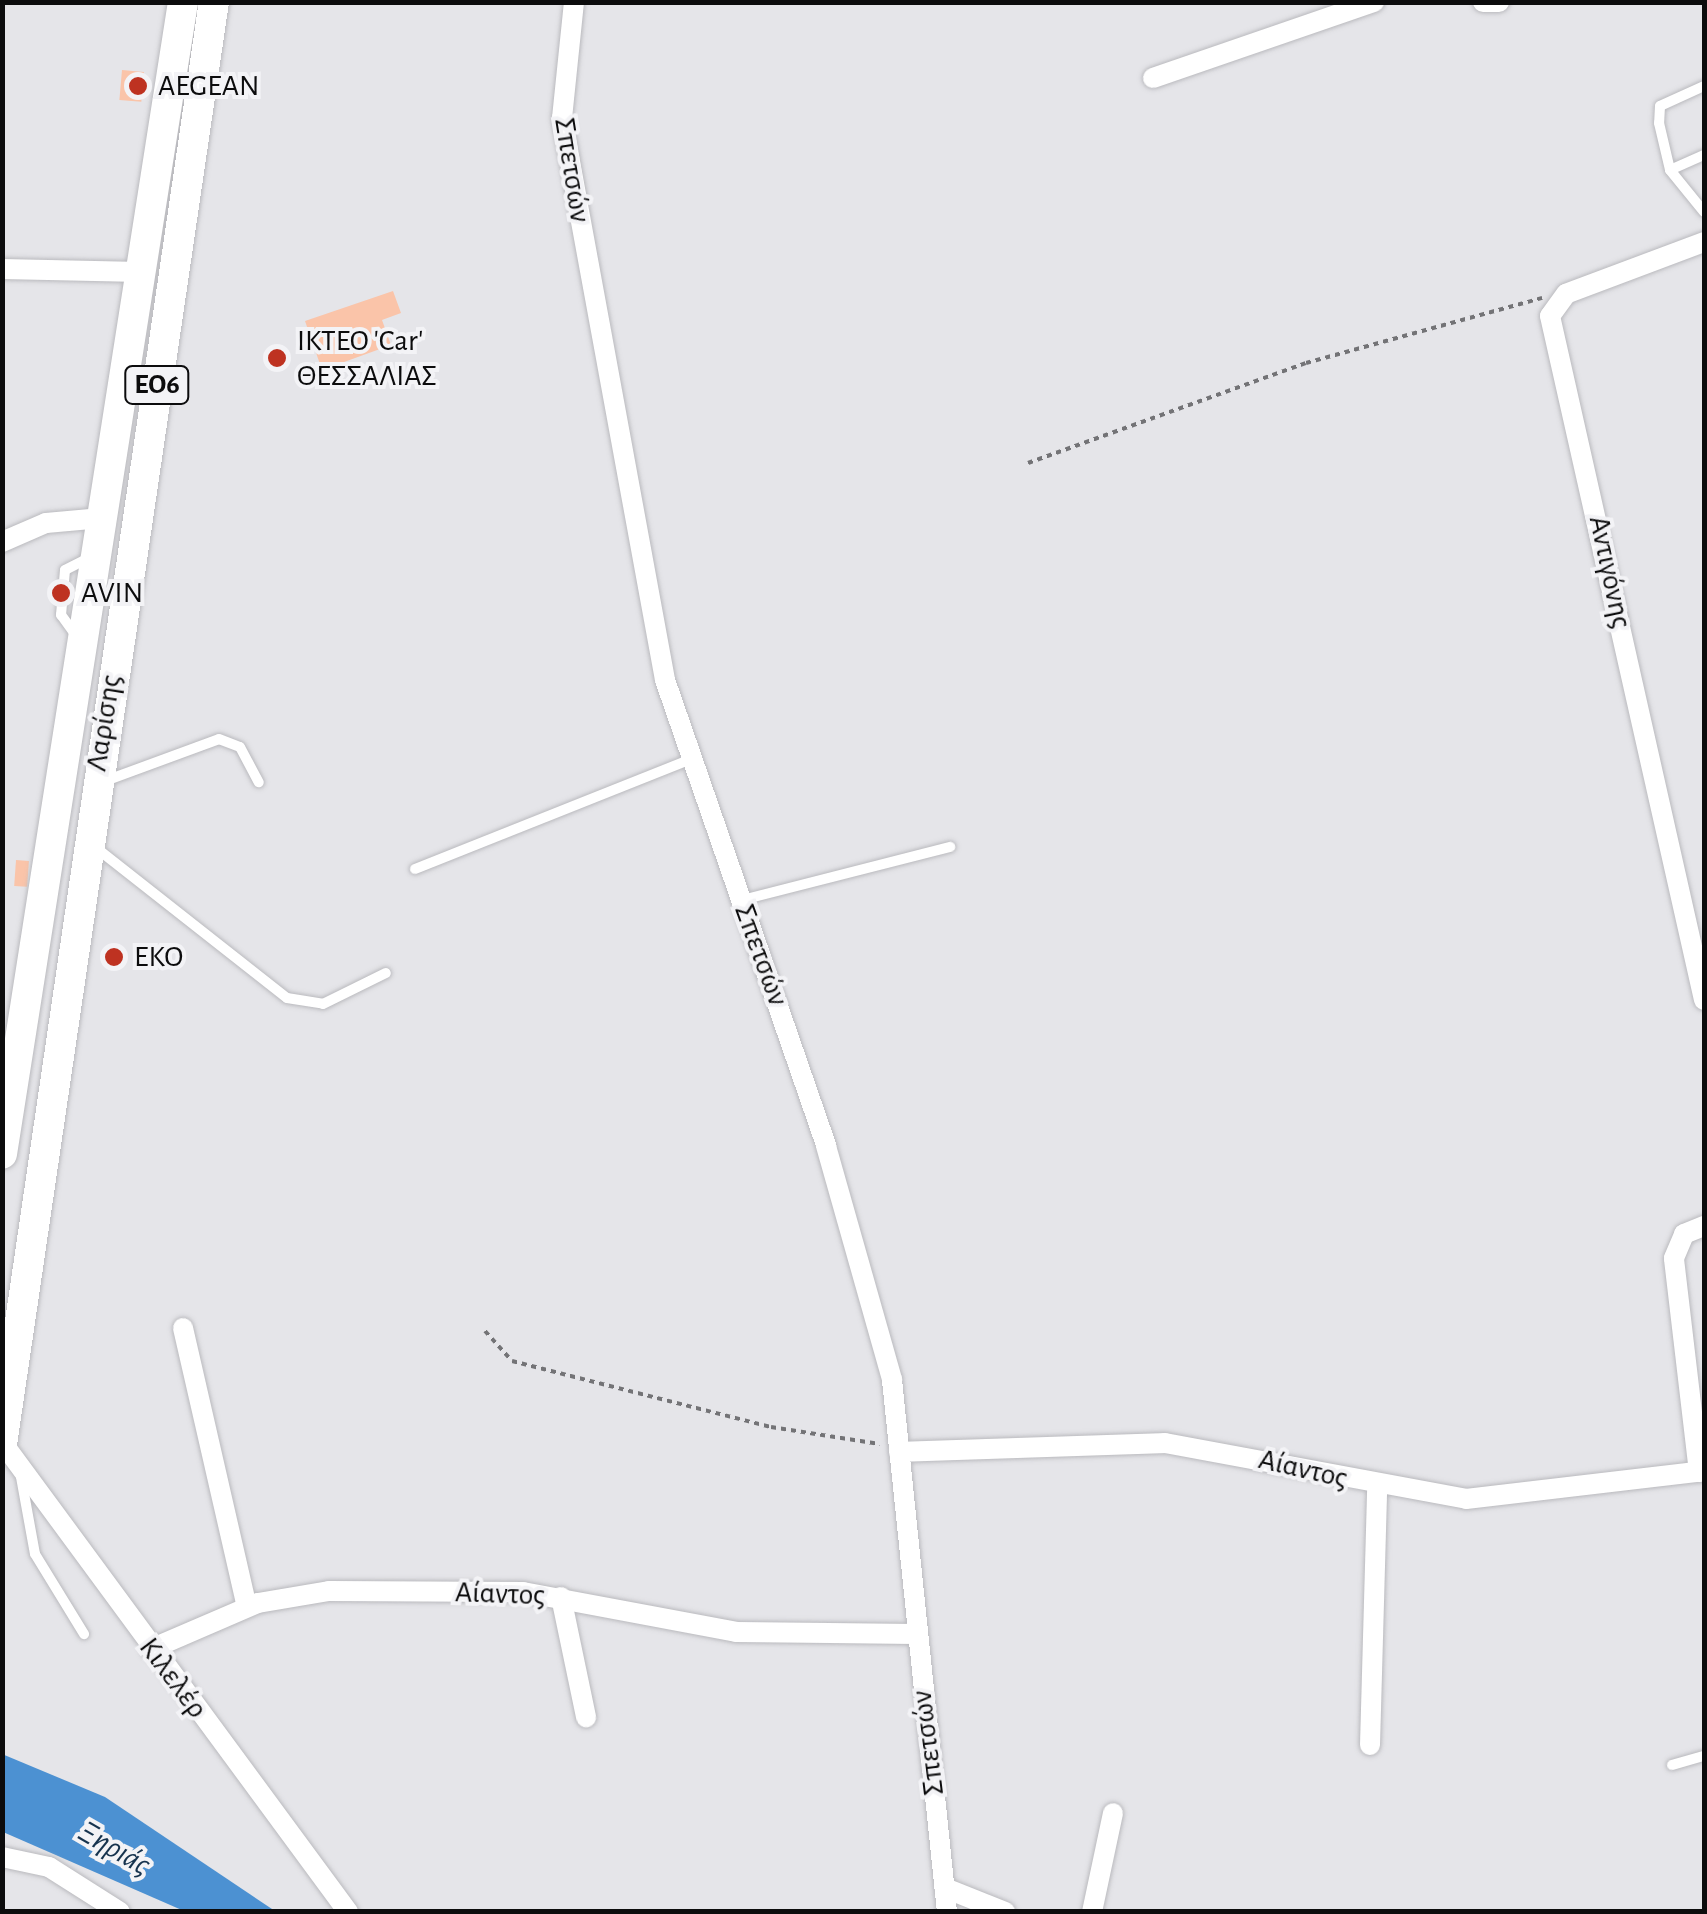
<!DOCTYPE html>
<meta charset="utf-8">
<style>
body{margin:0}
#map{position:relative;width:1707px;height:1914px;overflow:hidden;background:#e5e5e9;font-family:"Alegreya Sans",sans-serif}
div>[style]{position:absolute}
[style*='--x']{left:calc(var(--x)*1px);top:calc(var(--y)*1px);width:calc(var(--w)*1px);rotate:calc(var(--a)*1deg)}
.water>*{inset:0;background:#4c91d2}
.building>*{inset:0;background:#fac4a9;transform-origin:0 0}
.path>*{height:4px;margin-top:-2px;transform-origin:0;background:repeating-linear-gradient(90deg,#737376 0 5px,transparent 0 10px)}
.roads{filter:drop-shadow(0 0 2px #bababe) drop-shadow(0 0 2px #bababe)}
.lane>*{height:10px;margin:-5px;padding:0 5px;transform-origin:5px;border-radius:5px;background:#fff}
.street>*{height:20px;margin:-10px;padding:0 10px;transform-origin:10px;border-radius:10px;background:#fff}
.primary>*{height:30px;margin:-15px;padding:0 15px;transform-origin:15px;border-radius:15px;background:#fff}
.dots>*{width:28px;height:28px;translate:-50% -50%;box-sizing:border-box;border:5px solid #f3f3f6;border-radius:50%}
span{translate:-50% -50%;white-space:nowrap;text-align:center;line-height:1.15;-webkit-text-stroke:8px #f3f3f6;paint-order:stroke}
.shield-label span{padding:2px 8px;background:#f3f3f6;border:2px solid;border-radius:8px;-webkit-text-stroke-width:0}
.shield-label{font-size:28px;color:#0c0c0d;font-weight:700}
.poi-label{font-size:30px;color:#0c0c0d}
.left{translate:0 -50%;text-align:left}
.street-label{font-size:30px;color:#0c0c0d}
.water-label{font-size:32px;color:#16334e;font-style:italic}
.frame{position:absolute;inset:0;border:5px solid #0c0c0d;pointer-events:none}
</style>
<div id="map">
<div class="water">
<div style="clip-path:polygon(2px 1754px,105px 1797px,275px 1911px,184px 1911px,3px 1832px)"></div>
</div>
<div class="building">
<div style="left:122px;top:70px;width:22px;height:30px;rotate:5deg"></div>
<div style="clip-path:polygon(393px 291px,401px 313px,382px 320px,391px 345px,322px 370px,305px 321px)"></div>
<div style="left:16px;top:860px;width:13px;height:26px;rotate:4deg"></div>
</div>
<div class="path">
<div style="--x:1028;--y:463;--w:295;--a:-19.8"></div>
<div style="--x:1306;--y:363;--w:245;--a:-15.4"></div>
<div style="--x:485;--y:1331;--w:40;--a:48"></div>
<div style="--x:512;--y:1361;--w:267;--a:14.3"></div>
<div style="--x:771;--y:1427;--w:110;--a:8.9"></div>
</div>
<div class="roads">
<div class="lane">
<div style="--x:1704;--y:86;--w:48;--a:155.6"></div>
<div style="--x:1660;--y:106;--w:17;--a:93"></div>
<div style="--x:1659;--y:123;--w:48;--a:76.8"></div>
<div style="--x:1670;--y:170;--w:54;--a:51"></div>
<div style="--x:1670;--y:170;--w:37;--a:-24"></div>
<div style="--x:75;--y:634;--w:24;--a:-126"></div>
<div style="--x:61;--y:615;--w:45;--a:-84.9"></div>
<div style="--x:65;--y:570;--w:29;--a:-27"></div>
<div style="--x:105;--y:781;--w:121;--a:-20.2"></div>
<div style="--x:219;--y:739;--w:22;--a:21"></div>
<div style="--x:240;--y:747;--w:40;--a:62"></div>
<div style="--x:95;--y:847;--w:244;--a:38.2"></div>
<div style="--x:287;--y:998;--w:36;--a:9"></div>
<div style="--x:323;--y:1004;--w:70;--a:-26.2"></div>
<div style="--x:415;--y:869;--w:292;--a:-21.7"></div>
<div style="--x:742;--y:900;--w:215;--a:-14.3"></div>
<div style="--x:21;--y:1477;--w:78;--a:79.7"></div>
<div style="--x:35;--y:1554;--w:94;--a:58.5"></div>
<div style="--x:1672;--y:1765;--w:33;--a:-16"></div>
</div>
<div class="street">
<div style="--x:574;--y:2;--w:117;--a:95.9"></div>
<div style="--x:562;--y:118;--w:571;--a:79.61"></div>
<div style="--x:665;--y:680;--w:493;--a:70.9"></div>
<div style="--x:826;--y:1146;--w:243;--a:74.2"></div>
<div style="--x:892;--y:1380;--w:535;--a:84.1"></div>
<div style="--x:1483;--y:2;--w:16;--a:0"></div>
<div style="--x:1153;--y:78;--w:234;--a:-19"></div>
<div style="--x:1704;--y:242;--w:147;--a:159.4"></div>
<div style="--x:1566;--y:294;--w:27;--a:126"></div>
<div style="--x:1550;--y:316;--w:701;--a:77.31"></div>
<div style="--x:2;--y:269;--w:139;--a:1.2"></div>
<div style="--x:2;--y:542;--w:48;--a:-23.4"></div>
<div style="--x:46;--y:523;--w:56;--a:-5.1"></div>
<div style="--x:183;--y:1328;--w:286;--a:77.1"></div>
<div style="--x:2;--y:1442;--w:584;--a:53.64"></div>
<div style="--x:899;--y:1452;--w:266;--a:-1.9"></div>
<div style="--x:1165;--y:1443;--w:306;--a:10.5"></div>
<div style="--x:1466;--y:1499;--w:240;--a:-6.7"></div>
<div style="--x:1699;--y:1472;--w:215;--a:-96.7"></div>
<div style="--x:1674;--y:1258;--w:26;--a:-67"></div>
<div style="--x:1684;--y:1234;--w:22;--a:-22"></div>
<div style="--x:561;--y:1597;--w:123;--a:78.2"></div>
<div style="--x:151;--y:1649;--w:116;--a:-23.3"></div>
<div style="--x:258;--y:1603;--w:72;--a:-9.6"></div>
<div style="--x:329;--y:1591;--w:194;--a:0.3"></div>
<div style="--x:523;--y:1592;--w:217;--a:10.6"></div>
<div style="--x:736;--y:1632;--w:180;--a:0.6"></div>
<div style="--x:1370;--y:1745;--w:258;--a:-88.4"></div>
<div style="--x:2;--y:1857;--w:48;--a:12"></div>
<div style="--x:49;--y:1867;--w:84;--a:32.4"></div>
<div style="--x:945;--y:1888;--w:65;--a:21.8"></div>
<div style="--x:1092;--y:1912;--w:101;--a:-78"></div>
</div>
<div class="primary">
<div style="--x:2;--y:1154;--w:1166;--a:-81.07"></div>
<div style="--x:2;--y:1444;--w:1458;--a:-81.64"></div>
</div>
</div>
<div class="dots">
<div style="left:138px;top:86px;background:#be3221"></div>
<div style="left:277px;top:358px;background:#be3221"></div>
<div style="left:61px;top:593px;background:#be3221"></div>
<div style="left:114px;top:957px;background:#be3221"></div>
</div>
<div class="shield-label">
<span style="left:157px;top:385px">ΕΟ6</span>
</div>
<div class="poi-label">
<span class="left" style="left:158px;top:86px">AEGEAN</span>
<span class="left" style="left:297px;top:358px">ΙΚΤΕΟ 'Car'<br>ΘΕΣΣΑΛΙΑΣ</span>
<span class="left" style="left:81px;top:593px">AVIN</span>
<span class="left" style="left:134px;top:957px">EKO</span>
</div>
<div class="street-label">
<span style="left:572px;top:170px;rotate:81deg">Σπετσών</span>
<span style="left:1610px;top:572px;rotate:78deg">Αντιγόνης</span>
<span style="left:104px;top:723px;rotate:-81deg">Λαρίσης</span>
<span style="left:761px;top:955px;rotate:70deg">Σπετσών</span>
<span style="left:1303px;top:1469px;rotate:13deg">Αίαντος</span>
<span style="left:500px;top:1594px;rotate:2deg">Αίαντος</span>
<span style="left:173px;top:1678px;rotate:53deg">Κιλελέρ</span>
<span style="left:928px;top:1743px;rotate:-97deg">Σπετσών</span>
</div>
<div class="water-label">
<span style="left:114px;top:1848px;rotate:30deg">Ξηριάς</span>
</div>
<div class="frame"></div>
</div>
